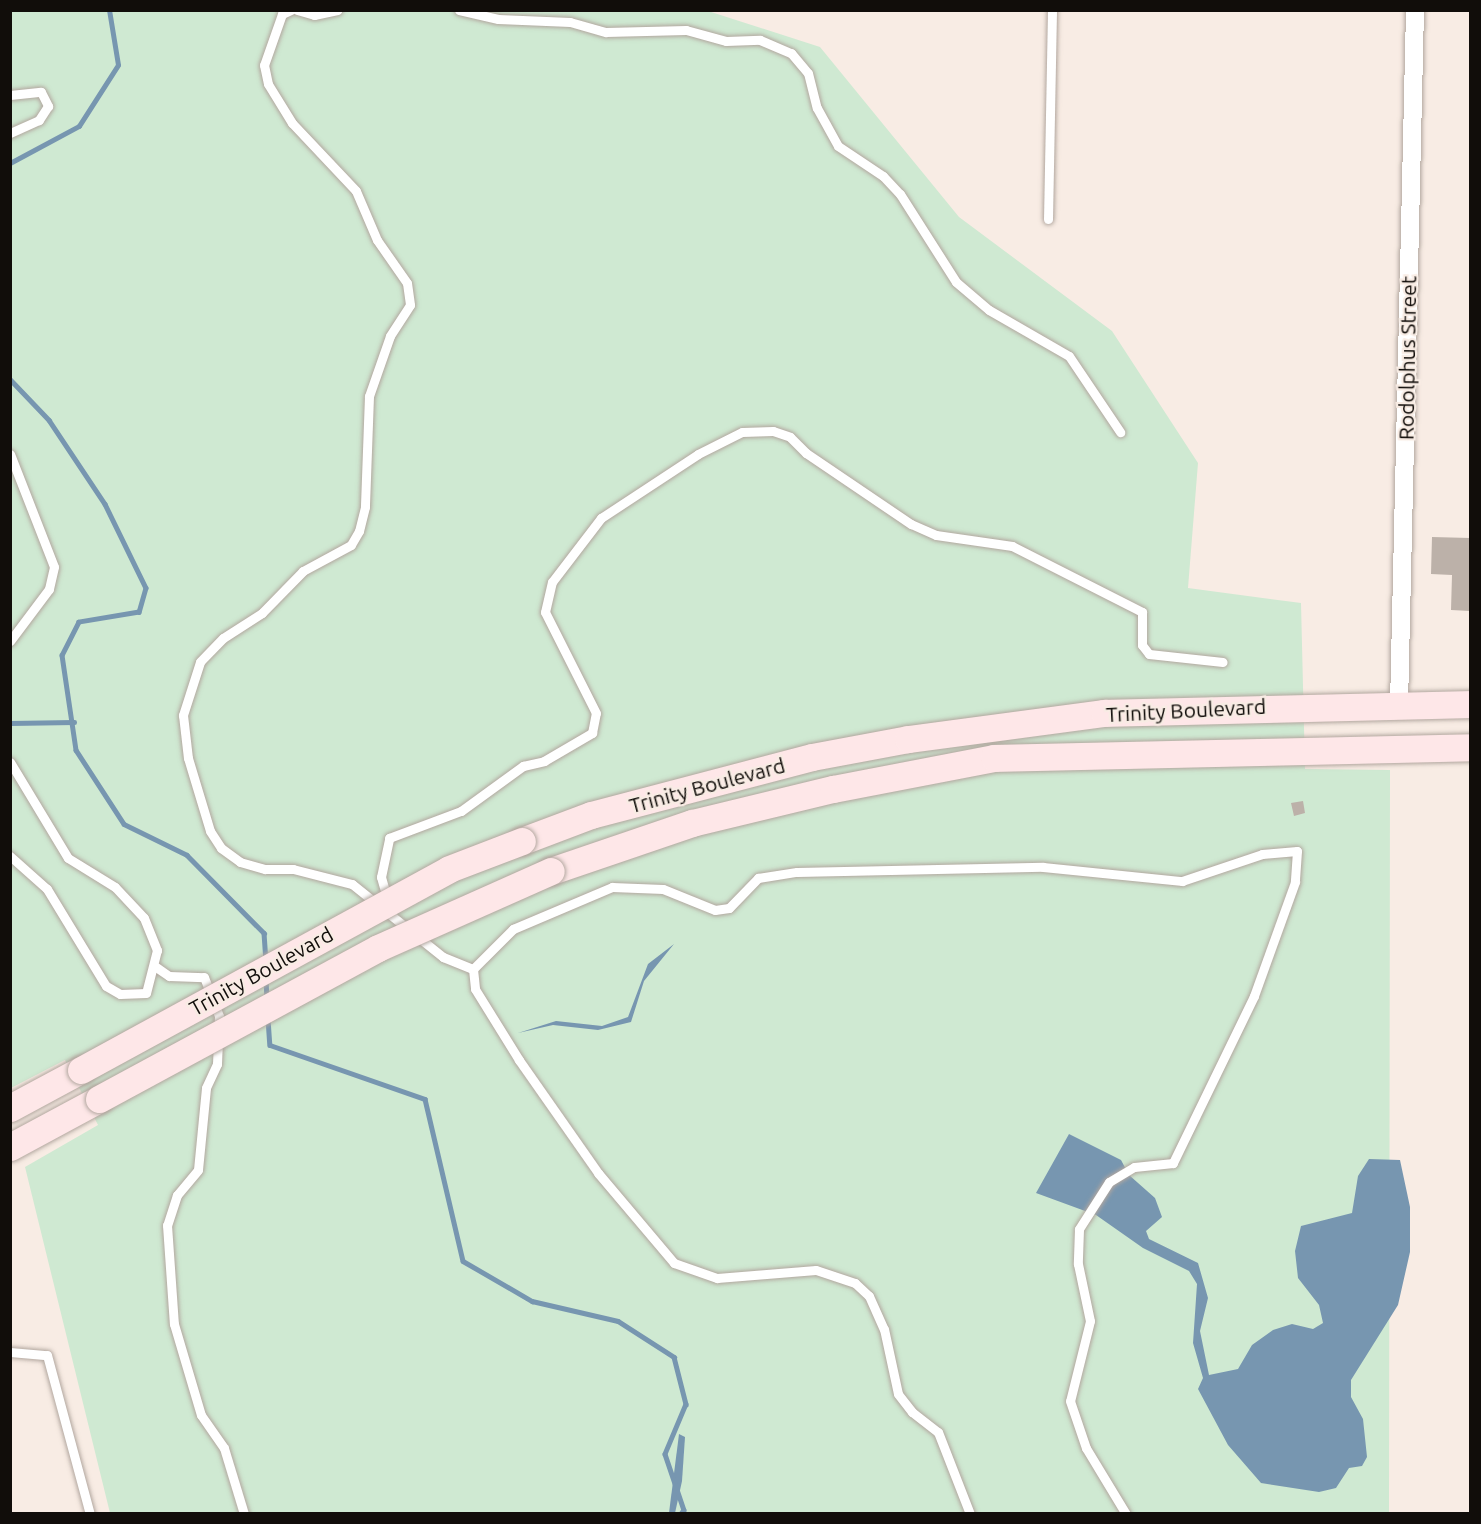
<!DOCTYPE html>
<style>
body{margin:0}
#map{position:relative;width:1481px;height:1524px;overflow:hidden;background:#f8ece4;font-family:Ubuntu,sans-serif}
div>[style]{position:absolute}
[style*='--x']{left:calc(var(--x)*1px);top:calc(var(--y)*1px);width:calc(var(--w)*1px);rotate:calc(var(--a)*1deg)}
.green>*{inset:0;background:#cfe9d2}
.water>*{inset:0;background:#7796b0}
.stream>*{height:4.5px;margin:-2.25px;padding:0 2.25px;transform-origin:2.25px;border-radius:2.25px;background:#7796b0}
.building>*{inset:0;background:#bcb1a9}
.roads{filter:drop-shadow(0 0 2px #b2a79f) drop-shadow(0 0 2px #b2a79f)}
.lane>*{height:9px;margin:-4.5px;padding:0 4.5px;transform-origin:4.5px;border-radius:4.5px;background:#fff}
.street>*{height:18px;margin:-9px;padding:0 9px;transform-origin:9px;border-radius:9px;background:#fff}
.secondary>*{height:27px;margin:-13.5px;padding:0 13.5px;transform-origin:13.5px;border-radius:13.5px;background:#fee7e8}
.bridges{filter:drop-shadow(0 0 2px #b2a79f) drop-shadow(0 0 2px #b2a79f)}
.secondary-bridge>*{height:27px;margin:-13.5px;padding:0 13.5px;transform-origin:13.5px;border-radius:13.5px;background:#fee7e8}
span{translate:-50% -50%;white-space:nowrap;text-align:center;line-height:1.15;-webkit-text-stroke:4.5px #f8ece4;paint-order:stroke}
.street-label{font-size:21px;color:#110d0a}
.frame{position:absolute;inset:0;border:12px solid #110d0a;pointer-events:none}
</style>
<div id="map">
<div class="green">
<div style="clip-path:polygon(11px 11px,708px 11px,820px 47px,959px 217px,1112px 331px,1198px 463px,1188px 588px,1301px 603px,1305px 769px,1390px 770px,1389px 1513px,110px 1513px,25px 1167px,98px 1125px,65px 1060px,11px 1088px)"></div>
</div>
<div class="water">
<div style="clip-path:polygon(674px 944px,644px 981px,631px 1022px,598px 1030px,553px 1025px,518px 1033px,556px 1021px,602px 1026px,628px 1017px,648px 964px)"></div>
<div style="clip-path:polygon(1069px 1134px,1121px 1160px,1129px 1175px,1155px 1198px,1162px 1217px,1146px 1231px,1149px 1239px,1198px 1263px,1208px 1298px,1200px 1331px,1209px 1375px,1238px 1369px,1252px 1345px,1273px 1330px,1292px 1324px,1313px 1329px,1323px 1323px,1319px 1305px,1298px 1278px,1295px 1251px,1301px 1226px,1352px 1213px,1358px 1176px,1369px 1159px,1400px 1160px,1410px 1207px,1410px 1252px,1398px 1305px,1351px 1380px,1351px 1397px,1363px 1419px,1367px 1457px,1362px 1466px,1349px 1468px,1336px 1488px,1319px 1492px,1261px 1483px,1228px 1445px,1198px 1389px,1203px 1378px,1193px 1343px,1197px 1284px,1189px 1271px,1143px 1248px,1096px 1215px,1036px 1193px)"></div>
<div style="clip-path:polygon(679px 1434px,685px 1437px,682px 1481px,675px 1513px,669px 1513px)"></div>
</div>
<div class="stream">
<div style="--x:10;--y:163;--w:78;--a:-28.2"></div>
<div style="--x:79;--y:126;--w:72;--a:-57.4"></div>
<div style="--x:118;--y:65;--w:56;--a:-99.3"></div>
<div style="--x:10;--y:379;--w:57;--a:46.4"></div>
<div style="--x:49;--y:420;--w:101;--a:56.3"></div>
<div style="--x:105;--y:504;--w:93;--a:64"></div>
<div style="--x:146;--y:588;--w:25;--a:106"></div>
<div style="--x:139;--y:612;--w:61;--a:170.5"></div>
<div style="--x:79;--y:622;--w:37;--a:117"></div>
<div style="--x:62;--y:655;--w:96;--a:81.6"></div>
<div style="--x:76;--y:750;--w:88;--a:57"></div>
<div style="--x:124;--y:824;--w:70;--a:26.2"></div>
<div style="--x:187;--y:855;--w:110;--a:45.4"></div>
<div style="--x:264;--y:933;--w:26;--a:86"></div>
<div style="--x:10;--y:723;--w:64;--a:-0.9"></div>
<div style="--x:266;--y:980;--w:18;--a:87"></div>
<div style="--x:268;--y:1019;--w:26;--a:86"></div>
<div style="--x:270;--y:1045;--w:164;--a:19.2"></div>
<div style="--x:425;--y:1099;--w:166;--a:76.8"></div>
<div style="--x:463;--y:1261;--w:80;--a:30.1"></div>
<div style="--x:532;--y:1301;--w:88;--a:13.1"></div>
<div style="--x:618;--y:1321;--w:67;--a:32.7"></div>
<div style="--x:674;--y:1357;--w:49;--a:75.7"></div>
<div style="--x:686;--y:1404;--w:54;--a:112.8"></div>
<div style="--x:665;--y:1454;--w:59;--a:71.3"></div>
<div style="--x:684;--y:1510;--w:5;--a:127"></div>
</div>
<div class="building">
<div style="clip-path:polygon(1432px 537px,1470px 538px,1470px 611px,1451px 610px,1452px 575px,1431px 574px)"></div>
<div style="clip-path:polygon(1303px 801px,1305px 813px,1294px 816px,1291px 803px)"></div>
</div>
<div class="roads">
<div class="lane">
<div style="--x:291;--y:10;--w:10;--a:156"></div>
<div style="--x:282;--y:14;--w:54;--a:109.4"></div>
<div style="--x:264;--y:65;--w:19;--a:78"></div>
<div style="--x:268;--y:84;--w:46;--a:58.4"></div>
<div style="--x:292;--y:123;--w:93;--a:46.7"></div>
<div style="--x:356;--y:191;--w:53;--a:66.8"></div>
<div style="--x:377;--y:240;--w:52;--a:55.1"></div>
<div style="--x:407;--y:283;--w:22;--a:82"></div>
<div style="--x:410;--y:305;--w:37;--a:123"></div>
<div style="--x:390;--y:336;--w:64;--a:109.3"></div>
<div style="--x:369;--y:396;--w:111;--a:92.1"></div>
<div style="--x:365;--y:507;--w:25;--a:104"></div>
<div style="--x:359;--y:531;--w:16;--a:120"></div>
<div style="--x:351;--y:545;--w:55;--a:151.6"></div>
<div style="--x:303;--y:571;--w:59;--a:134.3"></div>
<div style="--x:262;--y:613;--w:46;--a:147.3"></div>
<div style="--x:223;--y:638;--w:33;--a:134"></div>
<div style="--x:200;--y:662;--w:56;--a:107.8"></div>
<div style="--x:183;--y:715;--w:43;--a:83.4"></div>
<div style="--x:188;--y:758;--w:76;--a:73.2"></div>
<div style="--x:210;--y:831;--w:20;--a:57"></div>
<div style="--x:221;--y:848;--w:24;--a:36"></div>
<div style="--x:240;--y:862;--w:26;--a:16"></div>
<div style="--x:265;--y:869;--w:28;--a:0"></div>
<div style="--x:293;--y:869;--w:61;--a:14.3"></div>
<div style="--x:352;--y:884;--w:117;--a:38.7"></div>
<div style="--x:443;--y:957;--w:32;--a:22"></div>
<div style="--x:297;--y:10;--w:18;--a:16"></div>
<div style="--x:314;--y:15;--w:24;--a:-12"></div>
<div style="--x:459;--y:10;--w:40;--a:13"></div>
<div style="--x:498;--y:19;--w:72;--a:2.4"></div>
<div style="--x:570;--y:22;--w:37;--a:16"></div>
<div style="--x:606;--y:32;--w:80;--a:-1.4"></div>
<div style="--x:686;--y:30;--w:41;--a:15.4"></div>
<div style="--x:726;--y:41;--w:34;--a:-2"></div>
<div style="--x:760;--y:40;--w:34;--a:23"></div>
<div style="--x:791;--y:53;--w:26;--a:50"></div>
<div style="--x:808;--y:73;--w:36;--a:76"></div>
<div style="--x:817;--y:108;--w:43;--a:61.1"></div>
<div style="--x:838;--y:146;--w:54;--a:33.7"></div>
<div style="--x:883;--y:176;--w:25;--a:47"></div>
<div style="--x:900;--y:194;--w:104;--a:57.5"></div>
<div style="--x:956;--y:282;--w:43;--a:40.3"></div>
<div style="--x:989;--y:310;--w:92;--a:29.9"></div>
<div style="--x:1069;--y:356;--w:92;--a:56.1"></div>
<div style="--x:10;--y:95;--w:31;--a:-6"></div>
<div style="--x:41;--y:92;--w:16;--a:63"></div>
<div style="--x:48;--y:106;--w:17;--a:123"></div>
<div style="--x:39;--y:120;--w:32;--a:156"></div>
<div style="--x:1048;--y:219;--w:209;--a:-88.9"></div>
<div style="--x:10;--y:454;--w:121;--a:68.7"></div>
<div style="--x:54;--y:567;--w:23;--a:103"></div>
<div style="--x:49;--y:589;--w:65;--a:126.9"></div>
<div style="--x:10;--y:762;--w:112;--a:58.9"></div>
<div style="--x:68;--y:858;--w:55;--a:31.7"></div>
<div style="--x:115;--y:887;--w:42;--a:46.9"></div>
<div style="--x:144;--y:918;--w:35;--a:68"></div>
<div style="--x:157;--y:950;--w:44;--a:104.3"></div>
<div style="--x:146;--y:993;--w:26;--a:178"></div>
<div style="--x:120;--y:994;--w:16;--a:-150"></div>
<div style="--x:106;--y:986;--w:114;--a:-121.3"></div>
<div style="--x:47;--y:889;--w:50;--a:-138.3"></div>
<div style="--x:387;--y:898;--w:22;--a:-106"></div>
<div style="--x:381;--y:877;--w:40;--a:-78"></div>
<div style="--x:389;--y:838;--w:77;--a:-20.6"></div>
<div style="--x:461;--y:811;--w:77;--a:-36"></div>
<div style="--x:523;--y:766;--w:22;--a:-13"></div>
<div style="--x:544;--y:761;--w:56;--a:-30.3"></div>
<div style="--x:592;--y:733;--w:20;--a:-79"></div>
<div style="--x:596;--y:713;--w:113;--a:-116.8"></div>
<div style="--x:545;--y:612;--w:31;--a:-77"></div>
<div style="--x:552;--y:582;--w:81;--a:-52.6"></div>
<div style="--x:601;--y:518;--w:116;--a:-33.4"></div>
<div style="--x:698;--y:454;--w:49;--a:-26.6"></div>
<div style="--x:742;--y:432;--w:31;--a:-2"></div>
<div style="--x:773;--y:431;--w:18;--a:19"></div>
<div style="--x:790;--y:437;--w:23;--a:45"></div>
<div style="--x:806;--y:453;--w:127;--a:34.1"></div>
<div style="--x:911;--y:524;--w:27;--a:24"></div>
<div style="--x:936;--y:535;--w:77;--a:8.2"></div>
<div style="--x:1012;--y:546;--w:146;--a:26.9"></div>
<div style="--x:1142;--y:612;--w:33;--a:90"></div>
<div style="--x:1142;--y:645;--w:11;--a:52"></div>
<div style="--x:1149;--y:654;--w:74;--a:6.2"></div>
<div style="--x:156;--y:967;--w:16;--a:35"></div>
<div style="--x:169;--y:976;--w:35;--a:2"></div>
<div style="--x:204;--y:977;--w:42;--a:69"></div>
<div style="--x:219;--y:1016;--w:48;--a:92.4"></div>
<div style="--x:217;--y:1064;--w:26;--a:115"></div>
<div style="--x:206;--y:1088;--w:82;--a:95.6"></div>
<div style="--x:198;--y:1170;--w:33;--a:130"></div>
<div style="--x:177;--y:1195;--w:32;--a:108"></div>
<div style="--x:167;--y:1225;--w:99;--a:86"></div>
<div style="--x:174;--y:1324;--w:95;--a:73.5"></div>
<div style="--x:201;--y:1415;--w:40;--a:55.1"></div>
<div style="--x:224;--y:1448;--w:69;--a:73.1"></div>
<div style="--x:473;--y:969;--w:57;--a:-45"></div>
<div style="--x:513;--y:929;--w:108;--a:-23"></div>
<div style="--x:612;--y:887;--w:51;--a:2.2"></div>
<div style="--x:663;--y:889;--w:56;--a:22"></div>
<div style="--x:715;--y:910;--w:14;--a:-8"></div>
<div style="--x:729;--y:908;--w:42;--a:-46"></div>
<div style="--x:758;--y:878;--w:39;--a:-9"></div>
<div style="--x:797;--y:872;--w:246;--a:-1.2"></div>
<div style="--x:1043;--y:867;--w:140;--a:5.8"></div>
<div style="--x:1182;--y:881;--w:84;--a:-18.6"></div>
<div style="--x:1262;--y:854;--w:35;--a:-5"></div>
<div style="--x:1297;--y:851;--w:31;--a:94"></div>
<div style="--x:1295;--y:882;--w:121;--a:109.8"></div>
<div style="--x:1254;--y:996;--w:186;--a:115.9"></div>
<div style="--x:1173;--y:1163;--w:39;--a:174"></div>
<div style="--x:1134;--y:1167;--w:29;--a:149"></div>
<div style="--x:1109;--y:1182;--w:56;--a:122.6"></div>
<div style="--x:1079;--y:1229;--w:35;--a:92"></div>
<div style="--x:1078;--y:1264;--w:58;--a:78.1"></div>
<div style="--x:1090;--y:1321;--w:82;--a:104"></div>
<div style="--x:1070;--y:1401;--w:50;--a:71.2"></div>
<div style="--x:1086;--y:1448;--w:77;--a:58.8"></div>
<div style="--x:473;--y:969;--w:20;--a:84"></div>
<div style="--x:475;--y:989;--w:84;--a:58.2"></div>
<div style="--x:519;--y:1060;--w:138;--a:55"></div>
<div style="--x:598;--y:1173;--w:118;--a:49.8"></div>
<div style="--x:674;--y:1263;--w:46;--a:19.2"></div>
<div style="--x:717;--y:1278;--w:99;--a:-4.6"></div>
<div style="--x:816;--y:1270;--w:41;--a:18.4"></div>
<div style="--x:855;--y:1283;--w:19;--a:43"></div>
<div style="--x:869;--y:1296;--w:36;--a:66"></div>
<div style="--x:884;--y:1329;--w:66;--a:77.8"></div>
<div style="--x:898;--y:1394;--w:23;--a:52"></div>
<div style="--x:912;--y:1412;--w:33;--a:38"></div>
<div style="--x:938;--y:1432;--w:88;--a:68.7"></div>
<div style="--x:10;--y:1352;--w:37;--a:5"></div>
<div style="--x:47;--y:1355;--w:165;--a:74.9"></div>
</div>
<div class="street">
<div style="--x:1399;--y:705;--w:695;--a:-88.68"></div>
</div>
<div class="secondary">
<div style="--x:522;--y:841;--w:74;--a:-20.6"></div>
<div style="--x:591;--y:815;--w:228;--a:-14.7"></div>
<div style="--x:812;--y:757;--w:98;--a:-10.6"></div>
<div style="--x:908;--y:739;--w:198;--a:-7.6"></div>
<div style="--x:1104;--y:713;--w:366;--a:-1.4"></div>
<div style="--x:551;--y:871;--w:149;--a:-18.8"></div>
<div style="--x:692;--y:823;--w:145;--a:-13.6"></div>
<div style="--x:833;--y:789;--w:164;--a:-10.9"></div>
<div style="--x:994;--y:758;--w:476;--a:-1.3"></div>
<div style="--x:10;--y:1108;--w:81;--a:-28.2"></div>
<div style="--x:10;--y:1147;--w:101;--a:-28.3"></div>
</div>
</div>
<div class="bridges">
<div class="secondary-bridge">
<div style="--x:81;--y:1070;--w:419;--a:-28.6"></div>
<div style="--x:449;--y:869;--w:78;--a:-21"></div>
<div style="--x:99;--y:1099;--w:317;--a:-28.4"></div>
<div style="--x:378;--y:948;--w:189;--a:-24"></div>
</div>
</div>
<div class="street-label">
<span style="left:1407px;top:358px;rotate:-89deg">Rodolphus Street</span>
<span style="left:1186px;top:710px;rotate:-3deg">Trinity Boulevard</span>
<span style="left:707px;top:785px;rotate:-15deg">Trinity Boulevard</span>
<span style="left:261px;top:971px;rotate:-29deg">Trinity Boulevard</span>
</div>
<div class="frame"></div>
</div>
